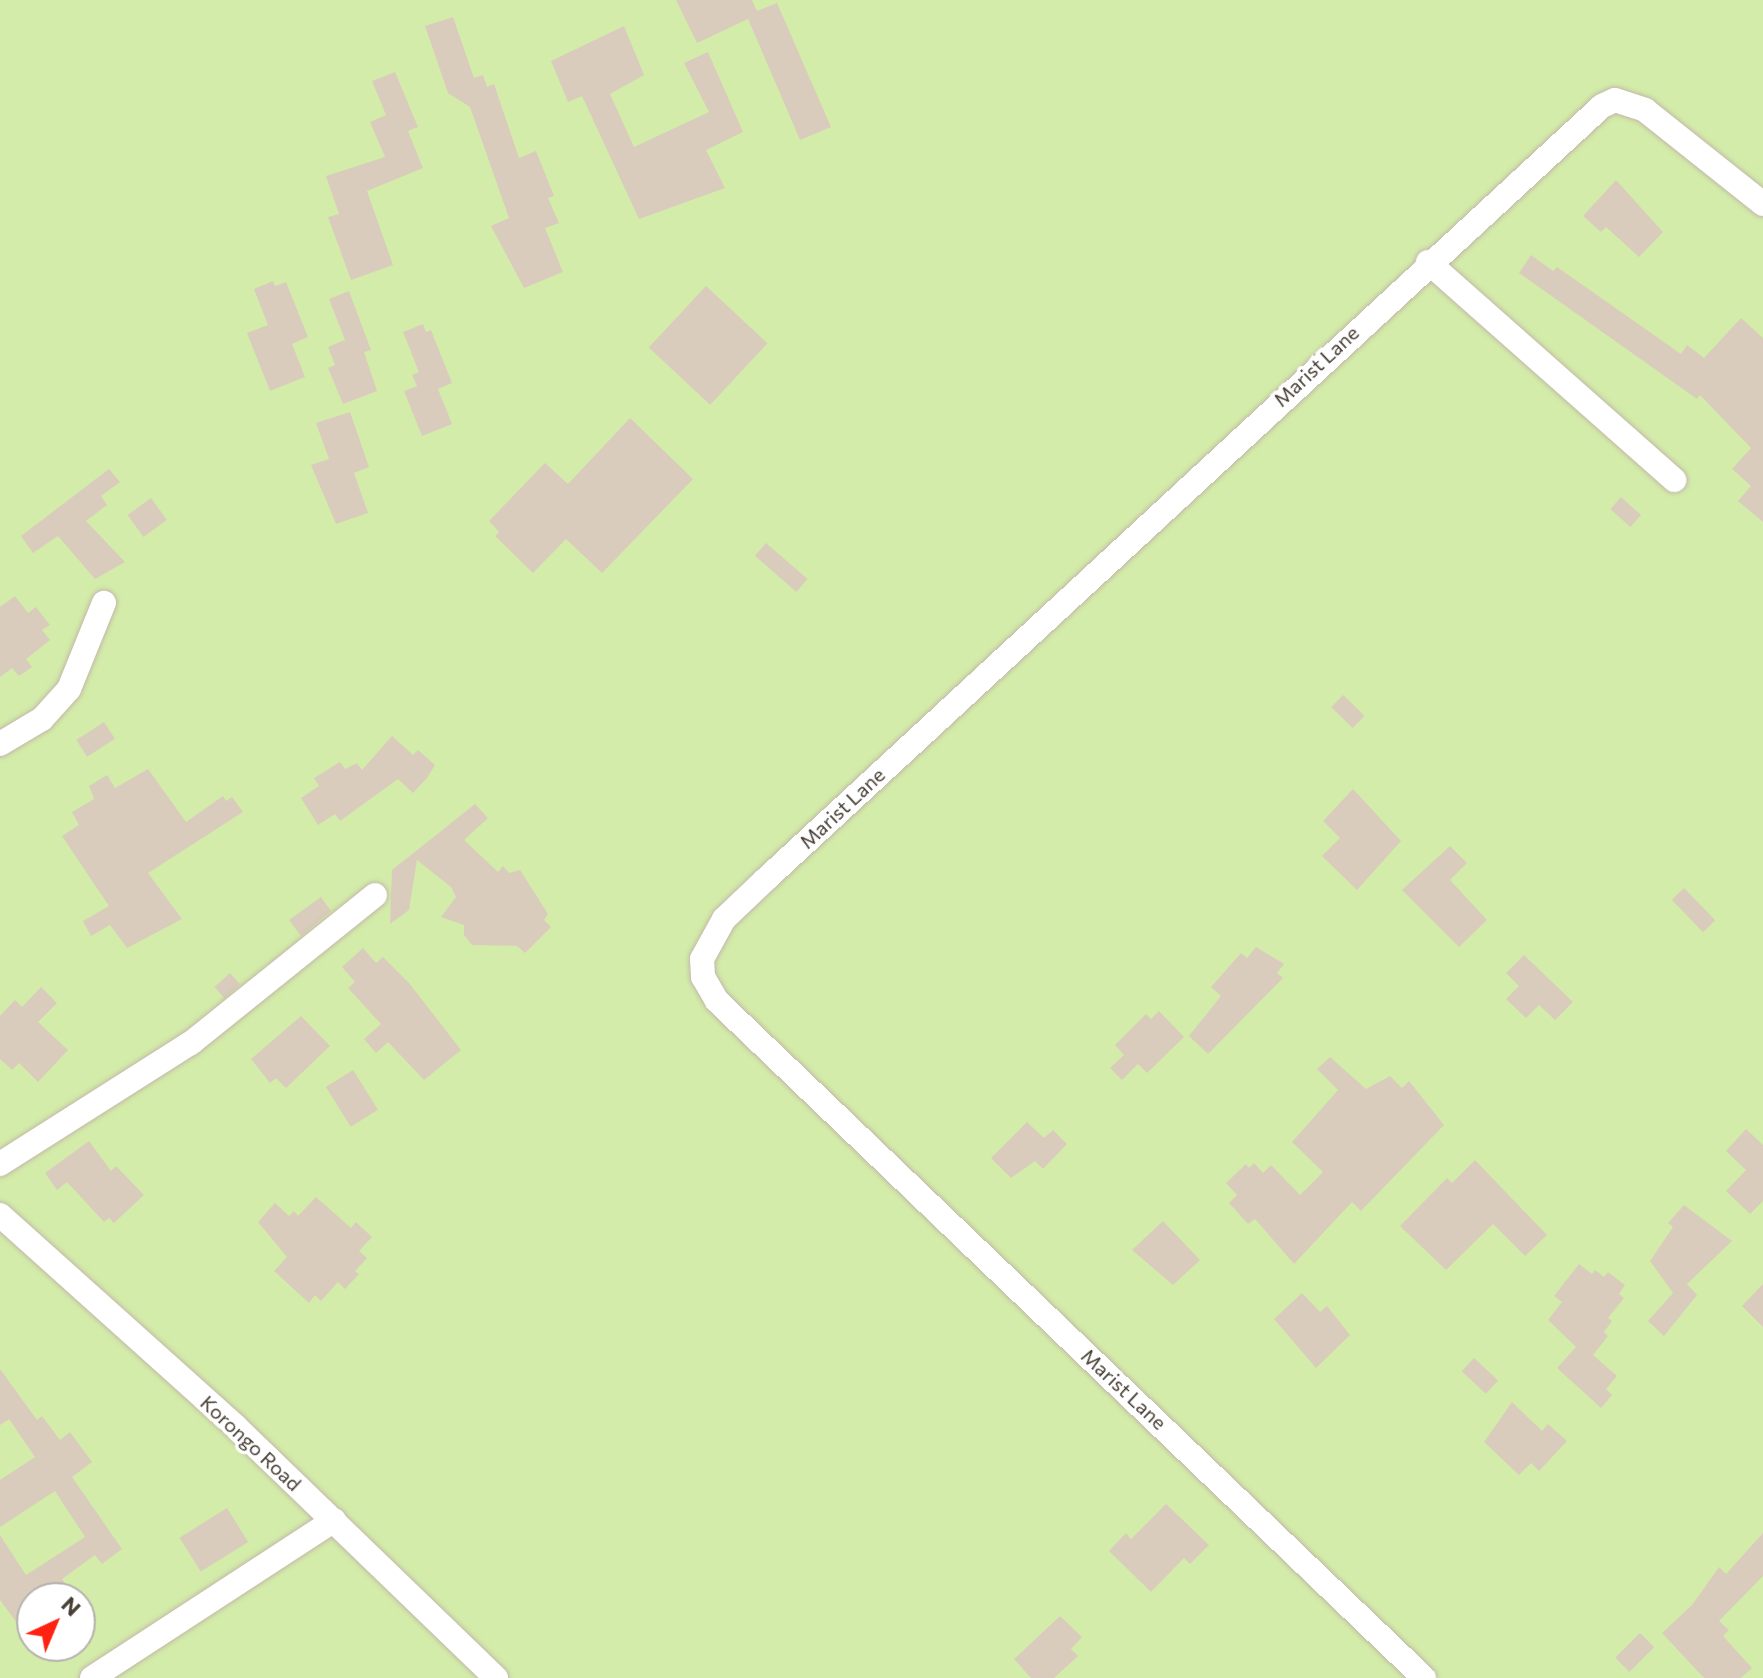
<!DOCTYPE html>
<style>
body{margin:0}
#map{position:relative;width:1763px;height:1678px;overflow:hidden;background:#f4eee4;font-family:Commissioner,sans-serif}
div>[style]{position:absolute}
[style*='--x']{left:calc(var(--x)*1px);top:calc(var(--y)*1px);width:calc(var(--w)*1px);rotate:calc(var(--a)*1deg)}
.green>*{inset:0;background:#d3eca9}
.building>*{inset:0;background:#daccbc;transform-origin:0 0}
.roads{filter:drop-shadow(0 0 2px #c3b8a9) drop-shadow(0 0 2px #c3b8a9)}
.minor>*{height:24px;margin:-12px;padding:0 12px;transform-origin:12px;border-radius:12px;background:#fff}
span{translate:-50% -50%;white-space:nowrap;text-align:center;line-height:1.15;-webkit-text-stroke:7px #fff;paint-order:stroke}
.street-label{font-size:20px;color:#473e34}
.north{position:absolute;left:16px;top:1582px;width:80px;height:80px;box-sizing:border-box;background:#fff;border:2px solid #b5b2ae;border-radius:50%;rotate:44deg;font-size:22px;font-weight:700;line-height:32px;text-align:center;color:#473e34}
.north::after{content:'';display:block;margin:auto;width:28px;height:36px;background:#ff2210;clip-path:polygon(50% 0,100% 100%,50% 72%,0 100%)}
</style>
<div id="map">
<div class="green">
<div style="clip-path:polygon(evenodd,0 0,1763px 0,1763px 1678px,0 1678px,0 0,32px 1598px,80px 1598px,80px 1646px,32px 1646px,32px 1598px)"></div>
</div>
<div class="building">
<div style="clip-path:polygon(676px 0,752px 0,757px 11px,777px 3px,831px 127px,800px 140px,748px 19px,697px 43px)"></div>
<div style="clip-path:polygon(453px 17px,474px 78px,483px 75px,487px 87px,494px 84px,519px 158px,536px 151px,554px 196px,548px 198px,559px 223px,545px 228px,563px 272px,524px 288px,491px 226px,509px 218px,470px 107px,448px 93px,425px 26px)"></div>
<div style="clip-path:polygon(624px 26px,644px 75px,610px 94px,634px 147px,709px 112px,684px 63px,708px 52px,743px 132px,706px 150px,725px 188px,639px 219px,582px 96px,568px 102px,551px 61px)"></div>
<div style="clip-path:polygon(395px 72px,418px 127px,408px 131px,423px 168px,367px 191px,393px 265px,351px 280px,328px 217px,339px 214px,326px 176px,385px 157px,370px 122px,386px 115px,372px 81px)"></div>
<div style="clip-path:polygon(1616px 180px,1663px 232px,1639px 257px,1606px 227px,1601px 232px,1583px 216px)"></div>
<div style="clip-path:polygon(1531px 255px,1553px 271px,1557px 267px,1681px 354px,1687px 345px,1704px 358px,1741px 318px,1763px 338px,1763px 522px,1738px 501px,1751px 486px,1732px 469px,1751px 448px,1700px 395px,1697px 399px,1519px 273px)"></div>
<div style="clip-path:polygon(273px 281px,275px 286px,286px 282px,308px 337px,292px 344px,305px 377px,270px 391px,247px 333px,268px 325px,254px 289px)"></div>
<div style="left:706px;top:286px;width:84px;height:84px;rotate:43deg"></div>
<div style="clip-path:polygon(349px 291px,371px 350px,364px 352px,377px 391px,343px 404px,328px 368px,335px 365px,328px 347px,345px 340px,329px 299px)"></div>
<div style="clip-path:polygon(423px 324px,426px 332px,431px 330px,452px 383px,438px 389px,452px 424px,422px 436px,404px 391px,417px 386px,412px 375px,419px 372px,403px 332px)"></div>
<div style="clip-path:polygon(350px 412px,369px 467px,354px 473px,368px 513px,336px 524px,311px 465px,329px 459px,316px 423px)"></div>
<div style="clip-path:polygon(630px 418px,693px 479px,602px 573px,566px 539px,533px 573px,495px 536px,499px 532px,489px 521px,545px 463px,568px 484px)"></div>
<div style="clip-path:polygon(109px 469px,120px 482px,101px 496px,107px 505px,86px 521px,125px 562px,95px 579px,58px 536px,33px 553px,21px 536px)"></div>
<div style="left:1621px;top:497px;width:27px;height:16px;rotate:42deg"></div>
<div style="left:151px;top:498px;width:27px;height:29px;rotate:54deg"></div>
<div style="left:766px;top:543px;width:55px;height:17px;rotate:41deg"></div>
<div style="clip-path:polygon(15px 596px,28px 613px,36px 607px,50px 625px,42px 630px,50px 640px,26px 659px,32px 667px,19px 676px,12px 668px,0 677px,0 607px)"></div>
<div style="left:1343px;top:695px;width:30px;height:17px;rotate:44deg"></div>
<div style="left:104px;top:722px;width:20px;height:33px;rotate:57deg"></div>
<div style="clip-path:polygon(392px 736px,413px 755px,418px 750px,435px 765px,427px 778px,413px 793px,398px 779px,340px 821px,335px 814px,318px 825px,301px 798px,319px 786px,314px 778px,340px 762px,345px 769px,357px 763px,362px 770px)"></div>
<div style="clip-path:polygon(148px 769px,186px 822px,223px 796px,226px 801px,232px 797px,243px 812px,148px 873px,182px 919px,127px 948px,110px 925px,91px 936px,83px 921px,109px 906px,62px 836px,79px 825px,72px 812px,94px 799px,89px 786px,107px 775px,115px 788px)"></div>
<div style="clip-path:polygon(1353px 789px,1401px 841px,1357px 890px,1322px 856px,1340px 838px,1323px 821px)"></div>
<div style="clip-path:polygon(475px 804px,488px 818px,464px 840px,498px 872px,503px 866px,509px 873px,520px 870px,548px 914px,544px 920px,551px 927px,525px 953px,517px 946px,472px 945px,464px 935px,464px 925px,441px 917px,456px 897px,451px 887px,417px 860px,409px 910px,390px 924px,392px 870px)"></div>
<div style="clip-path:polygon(1450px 846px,1467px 863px,1450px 880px,1487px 920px,1459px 947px,1402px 890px)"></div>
<div style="left:1684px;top:888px;width:45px;height:17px;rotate:46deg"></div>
<div style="clip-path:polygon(321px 897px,331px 911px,301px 936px,289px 920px)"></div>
<div style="clip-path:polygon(1256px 947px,1284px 964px,1277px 973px,1283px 978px,1208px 1054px,1189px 1036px,1221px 996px,1211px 987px,1241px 953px,1247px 958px)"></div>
<div style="clip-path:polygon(363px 948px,376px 963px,383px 957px,409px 983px,461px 1050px,424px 1080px,388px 1042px,376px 1053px,364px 1039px,381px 1024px,348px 988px,355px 982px,342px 967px)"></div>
<div style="clip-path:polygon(1524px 955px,1573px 1002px,1555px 1020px,1539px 1005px,1526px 1018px,1506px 999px,1519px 986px,1506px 973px)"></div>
<div style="left:230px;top:973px;width:15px;height:21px;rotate:48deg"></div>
<div style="clip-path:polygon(41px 987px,57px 1003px,38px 1022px,68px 1050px,38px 1082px,19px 1063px,12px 1070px,0 1059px,0 1016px,15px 1000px,22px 1007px)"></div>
<div style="clip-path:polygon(1159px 1011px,1184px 1037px,1147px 1073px,1138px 1064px,1122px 1080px,1110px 1068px,1124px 1055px,1115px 1045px,1146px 1014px,1151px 1019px)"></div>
<div style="clip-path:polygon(301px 1016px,330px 1046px,286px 1088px,276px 1078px,270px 1083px,251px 1059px)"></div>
<div style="clip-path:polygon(1330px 1057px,1366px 1089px,1390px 1076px,1402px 1088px,1409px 1081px,1444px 1125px,1361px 1211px,1352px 1202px,1294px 1264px,1255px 1219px,1248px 1224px,1229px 1203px,1237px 1195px,1226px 1183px,1246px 1164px,1249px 1168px,1254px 1163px,1263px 1173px,1271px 1165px,1300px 1195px,1323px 1172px,1292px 1142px,1338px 1090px,1317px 1069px)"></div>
<div style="left:353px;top:1070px;width:47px;height:32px;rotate:58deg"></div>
<div style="clip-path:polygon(1027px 1122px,1044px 1138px,1053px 1130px,1067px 1144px,1043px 1169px,1035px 1161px,1011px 1178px,991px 1158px)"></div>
<div style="clip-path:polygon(1746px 1129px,1763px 1145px,1763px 1201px,1750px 1214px,1726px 1191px,1746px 1170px,1726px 1151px)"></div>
<div style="clip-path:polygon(89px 1141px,111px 1171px,116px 1166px,144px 1195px,114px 1223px,109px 1218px,104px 1222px,67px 1182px,57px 1190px,45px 1173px)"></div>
<div style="clip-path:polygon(1475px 1160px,1547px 1235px,1525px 1256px,1493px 1224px,1446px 1270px,1400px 1226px,1447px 1178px,1452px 1183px)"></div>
<div style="clip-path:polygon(316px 1197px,351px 1228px,356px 1222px,372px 1237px,359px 1251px,367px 1258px,355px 1271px,359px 1274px,345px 1289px,338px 1282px,321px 1301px,315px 1295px,309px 1303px,274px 1271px,287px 1257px,258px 1222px,275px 1203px,289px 1216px,294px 1211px,298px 1216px)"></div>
<div style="clip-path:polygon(1684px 1205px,1732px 1241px,1687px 1284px,1697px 1295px,1664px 1336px,1648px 1321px,1673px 1293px,1650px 1261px,1673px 1227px,1668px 1223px)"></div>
<div style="clip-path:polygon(1163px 1221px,1200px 1260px,1173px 1285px,1132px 1250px)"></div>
<div style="clip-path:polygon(1579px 1264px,1592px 1274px,1595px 1270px,1604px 1277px,1608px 1272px,1625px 1285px,1619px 1294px,1624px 1298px,1608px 1318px,1612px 1321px,1604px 1332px,1608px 1336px,1593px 1355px,1617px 1376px,1606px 1389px,1612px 1395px,1601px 1408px,1557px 1368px,1576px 1347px,1548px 1320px,1562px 1302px,1554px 1296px)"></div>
<div style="clip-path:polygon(1763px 1284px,1763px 1327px,1742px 1306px)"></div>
<div style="clip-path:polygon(1302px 1293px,1320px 1312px,1327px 1306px,1350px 1335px,1316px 1368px,1274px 1319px)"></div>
<div style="left:1474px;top:1358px;width:33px;height:18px;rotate:43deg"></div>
<div style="clip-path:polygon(0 1369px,37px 1420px,42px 1416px,60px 1440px,70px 1432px,92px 1462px,72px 1477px,122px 1549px,102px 1564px,95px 1555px,62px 1579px,67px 1586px,50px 1598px,32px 1598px,32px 1612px,17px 1623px,0 1600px,0 1535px,26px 1575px,85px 1537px,55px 1491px,0 1527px,0 1480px,35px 1457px,9px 1419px,0 1425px)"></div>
<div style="clip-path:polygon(1512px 1402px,1542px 1431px,1548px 1424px,1567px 1441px,1539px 1471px,1531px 1463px,1519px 1475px,1484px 1442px)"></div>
<div style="clip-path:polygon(1166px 1504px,1209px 1545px,1190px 1564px,1184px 1558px,1151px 1592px,1109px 1551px,1126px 1533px,1131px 1539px)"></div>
<div style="left:227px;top:1508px;width:40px;height:56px;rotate:58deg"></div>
<div style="clip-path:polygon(1763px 1533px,1763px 1576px,1719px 1621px,1729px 1630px,1723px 1636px,1752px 1668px,1741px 1678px,1704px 1678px,1662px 1633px,1692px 1605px,1719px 1567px,1726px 1574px)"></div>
<div style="clip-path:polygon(1060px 1616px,1082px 1637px,1071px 1649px,1078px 1656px,1054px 1678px,1031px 1678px,1014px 1659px)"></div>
<div style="left:1640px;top:1633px;width:20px;height:35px;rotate:45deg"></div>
</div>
<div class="roads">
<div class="minor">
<div style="--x:1428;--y:262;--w:329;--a:41.5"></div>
<div style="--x:0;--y:744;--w:49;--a:-30.8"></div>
<div style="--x:42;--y:719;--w:40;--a:-48"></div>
<div style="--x:69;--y:689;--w:93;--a:-67.9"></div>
<div style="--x:0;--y:1164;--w:226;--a:-32.4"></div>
<div style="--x:191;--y:1043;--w:236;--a:-38.8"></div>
<div style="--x:0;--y:1215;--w:316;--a:41.9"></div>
<div style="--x:235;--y:1426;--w:363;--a:44"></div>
<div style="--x:92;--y:1678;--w:289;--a:-33.1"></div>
<div style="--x:1424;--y:1678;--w:979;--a:-136.24"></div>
<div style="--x:717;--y:1001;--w:28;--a:-120"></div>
<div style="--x:703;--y:977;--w:18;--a:-93"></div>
<div style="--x:702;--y:959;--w:46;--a:-61.2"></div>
<div style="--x:724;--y:919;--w:57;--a:-43.6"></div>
<div style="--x:765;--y:880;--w:1140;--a:-42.76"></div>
<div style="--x:1602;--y:106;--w:14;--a:-25"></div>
<div style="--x:1615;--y:100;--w:32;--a:18"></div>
<div style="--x:1645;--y:110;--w:151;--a:38.5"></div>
</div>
</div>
<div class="street-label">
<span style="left:1316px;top:366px;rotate:-43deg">Marist Lane</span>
<span style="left:842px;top:808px;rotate:-43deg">Marist Lane</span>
<span style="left:1124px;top:1389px;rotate:43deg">Marist Lane</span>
<span style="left:251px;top:1443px;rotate:43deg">Korongo Road</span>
</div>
<div class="north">N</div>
</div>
